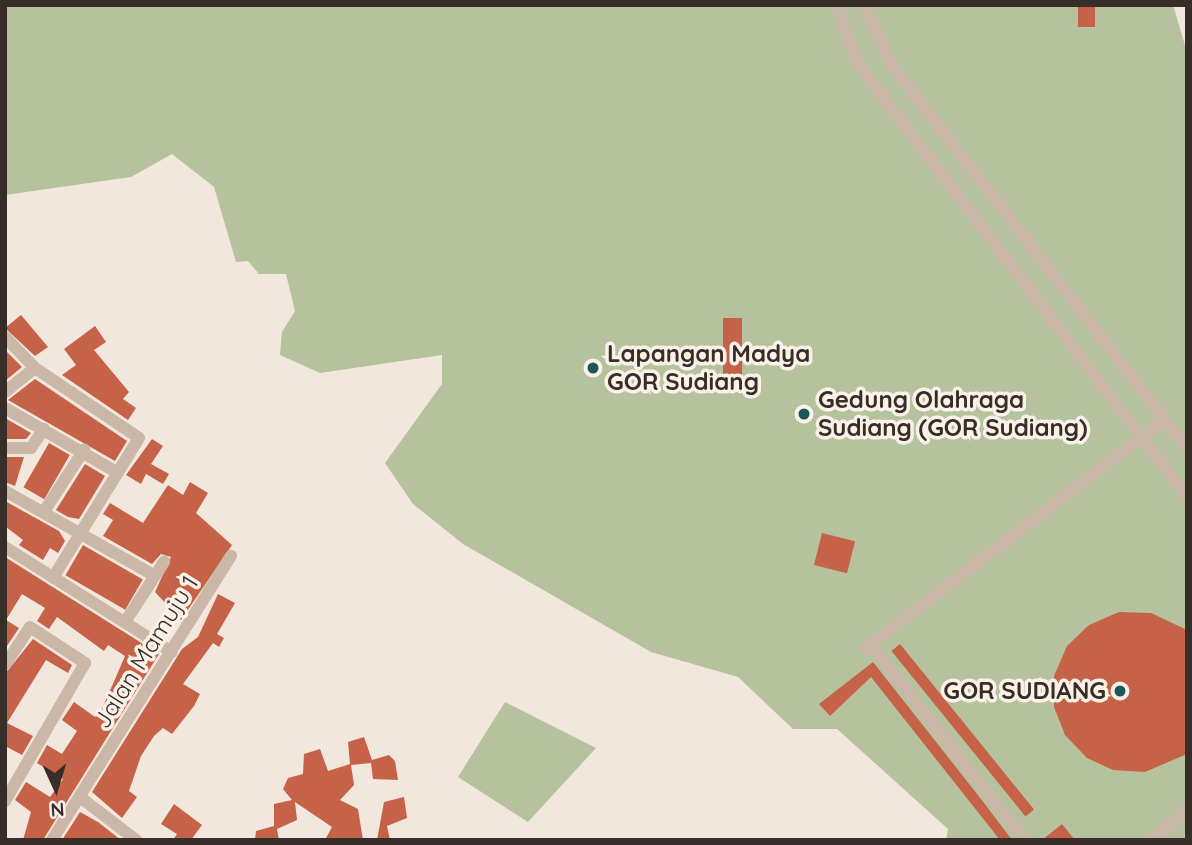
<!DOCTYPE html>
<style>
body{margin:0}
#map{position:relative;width:1192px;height:845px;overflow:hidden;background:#f2e7dd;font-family:Quicksand,sans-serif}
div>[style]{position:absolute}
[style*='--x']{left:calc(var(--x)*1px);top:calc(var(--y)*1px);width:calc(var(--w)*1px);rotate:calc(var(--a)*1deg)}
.green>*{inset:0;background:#b6c19d}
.building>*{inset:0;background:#c66247;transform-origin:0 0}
.street>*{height:12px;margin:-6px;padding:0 6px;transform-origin:6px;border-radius:6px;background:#cbb7a8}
.dots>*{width:19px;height:19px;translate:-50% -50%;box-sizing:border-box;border:4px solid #faf2e9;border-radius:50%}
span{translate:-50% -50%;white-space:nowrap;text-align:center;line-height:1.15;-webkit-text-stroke:7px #faf2e9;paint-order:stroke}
.poi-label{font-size:24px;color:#372d29;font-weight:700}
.left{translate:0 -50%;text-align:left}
.right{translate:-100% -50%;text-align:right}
.street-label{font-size:24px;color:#372d29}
.frame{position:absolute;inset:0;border:7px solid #372d29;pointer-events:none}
.north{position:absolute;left:21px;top:754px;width:70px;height:70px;-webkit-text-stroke:5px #faf2e9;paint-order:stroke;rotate:176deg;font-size:19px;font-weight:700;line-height:28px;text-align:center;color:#372d29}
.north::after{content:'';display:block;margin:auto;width:24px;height:32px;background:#372d29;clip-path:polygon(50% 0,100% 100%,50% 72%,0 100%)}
</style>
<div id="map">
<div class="green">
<div style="clip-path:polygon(5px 5px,1173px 5px,1187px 52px,1187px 840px,946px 840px,948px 829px,837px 729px,793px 729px,738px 677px,651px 652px,463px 544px,413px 504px,385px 463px,442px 384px,442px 355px,320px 373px,280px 355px,282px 332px,295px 311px,286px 274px,259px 274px,248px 261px,236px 262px,214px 187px,172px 154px,131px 177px,5px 195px)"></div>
<div style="clip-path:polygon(505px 702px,596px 748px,528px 822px,458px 777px)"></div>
</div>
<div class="building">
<div style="left:1078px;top:5px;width:17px;height:22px"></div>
<div style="clip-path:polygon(21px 315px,48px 347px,35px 356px,5px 328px)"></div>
<div style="left:723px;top:318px;width:19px;height:65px"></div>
<div style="clip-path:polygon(95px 326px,106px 342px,94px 350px,129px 392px,123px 399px,136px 408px,128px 420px,62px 375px,76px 365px,64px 349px)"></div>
<div style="clip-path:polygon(5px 350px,22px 367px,5px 381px)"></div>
<div style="clip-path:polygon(35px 379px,127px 441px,115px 461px,8px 400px)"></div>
<div style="clip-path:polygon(5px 418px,31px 433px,26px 439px,5px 439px)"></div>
<div style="clip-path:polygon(152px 439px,163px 446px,151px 464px,169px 474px,163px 484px,146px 474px,141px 484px,126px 475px)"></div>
<div style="left:49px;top:443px;width:24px;height:51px;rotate:30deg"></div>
<div style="clip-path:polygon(5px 457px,24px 457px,15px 486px,5px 482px)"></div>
<div style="clip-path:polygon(85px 464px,105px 476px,79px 519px,68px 517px,56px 510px)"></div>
<div style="clip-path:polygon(190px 482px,208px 493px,196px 513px,232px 545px,181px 620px,155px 592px,171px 557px,161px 554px,152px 564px,103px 536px,113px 520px,103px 514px,110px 503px,143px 523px,168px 485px,183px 495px)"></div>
<div style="clip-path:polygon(5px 501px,59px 531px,65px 541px,58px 553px,50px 548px,43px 560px,19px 545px,23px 540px,6px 527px)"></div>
<div style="left:822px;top:533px;width:34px;height:33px;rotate:14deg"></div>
<div style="left:83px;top:545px;width:69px;height:35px;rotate:30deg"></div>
<div style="clip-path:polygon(5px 557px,159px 654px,43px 840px,23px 840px,31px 812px,15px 800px,26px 782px,50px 797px,63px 779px,37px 763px,47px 745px,62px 754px,77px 731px,62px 720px,74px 702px,95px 717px,102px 709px,125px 656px,108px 645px,104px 651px,57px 617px,49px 629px,37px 621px,45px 608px,22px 594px,6px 620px,19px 628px,5px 649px)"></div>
<div style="clip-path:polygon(218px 594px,235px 603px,217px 634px,224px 638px,219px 647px,213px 643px,183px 684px,200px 694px,194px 706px,172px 734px,163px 728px,154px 736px,141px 756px,129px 791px,137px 797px,122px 818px,92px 792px,182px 649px,198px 637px)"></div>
<div style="clip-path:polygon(1119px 612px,1151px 613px,1187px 630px,1187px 754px,1145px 772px,1113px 770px,1087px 758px,1065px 735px,1054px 707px,1054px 676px,1067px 646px,1089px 625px)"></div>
<div style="clip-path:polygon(33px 639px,72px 665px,68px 673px,46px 660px,7px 723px,33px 736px,22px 755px,5px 746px,5px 674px)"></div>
<div style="left:900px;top:644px;width:213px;height:11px;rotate:51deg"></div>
<div style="clip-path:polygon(873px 662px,981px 799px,1012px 840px,1000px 840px,871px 677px,830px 716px,819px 704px)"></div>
<div style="clip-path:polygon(364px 737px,372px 760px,389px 755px,395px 761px,398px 780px,373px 779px,371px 763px,351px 765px,354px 785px,340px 800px,358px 809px,363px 840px,325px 840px,332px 827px,295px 802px,297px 820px,277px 829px,279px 840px,255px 840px,256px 831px,274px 826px,274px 804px,292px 800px,283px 789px,288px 778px,303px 774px,304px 754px,320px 749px,328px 771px,350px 764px,348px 742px)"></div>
<div style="clip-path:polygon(404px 797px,407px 818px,387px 826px,390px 840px,377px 840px,384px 802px)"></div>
<div style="clip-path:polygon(174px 804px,202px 825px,191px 840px,173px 840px,177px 834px,161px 824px)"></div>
<div style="clip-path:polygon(80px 812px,98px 822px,121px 840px,62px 840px)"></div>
<div style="clip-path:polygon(1062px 824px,1075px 840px,1042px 840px)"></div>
</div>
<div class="street">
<div style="--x:836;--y:5;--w:63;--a:69.6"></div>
<div style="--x:858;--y:64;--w:544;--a:52.77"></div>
<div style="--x:865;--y:5;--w:64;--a:66.2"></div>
<div style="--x:891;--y:64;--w:486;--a:52.4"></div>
<div style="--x:5;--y:337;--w:43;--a:45.9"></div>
<div style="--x:35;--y:368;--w:125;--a:33.9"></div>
<div style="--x:139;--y:438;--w:164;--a:121.6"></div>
<div style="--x:5;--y:392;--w:38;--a:-39"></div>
<div style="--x:5;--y:408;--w:130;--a:29.9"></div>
<div style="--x:5;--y:448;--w:26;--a:0"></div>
<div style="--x:31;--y:448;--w:23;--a:-56"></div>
<div style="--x:5;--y:491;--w:172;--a:29.5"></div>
<div style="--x:45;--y:510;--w:72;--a:-57"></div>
<div style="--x:5;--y:547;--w:197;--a:32.2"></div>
<div style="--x:125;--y:622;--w:72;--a:-57"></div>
<div style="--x:870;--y:644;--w:250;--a:51.7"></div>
<div style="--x:866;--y:648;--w:375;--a:-37.4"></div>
<div style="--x:5;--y:665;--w:45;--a:-56.7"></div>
<div style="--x:30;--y:627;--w:66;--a:33.2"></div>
<div style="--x:85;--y:663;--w:160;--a:120.1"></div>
<div style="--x:80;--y:797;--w:71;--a:37.5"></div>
<div style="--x:52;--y:840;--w:336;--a:-57.8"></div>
<div style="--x:1150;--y:840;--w:48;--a:-39"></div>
</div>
<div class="dots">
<div style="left:593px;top:368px;background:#1e5759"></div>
<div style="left:804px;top:414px;background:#1e5759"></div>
<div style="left:1120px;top:691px;background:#1e5759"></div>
</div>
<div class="poi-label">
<span class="left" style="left:607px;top:368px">Lapangan Madya<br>GOR Sudiang</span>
<span class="left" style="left:818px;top:414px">Gedung Olahraga<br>Sudiang (GOR Sudiang)</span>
<span class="right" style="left:1106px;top:691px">GOR SUDIANG</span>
</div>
<div class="street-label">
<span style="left:146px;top:652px;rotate:-58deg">Jalan Mamuju 1</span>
</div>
<div class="frame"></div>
<div class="north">N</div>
</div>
